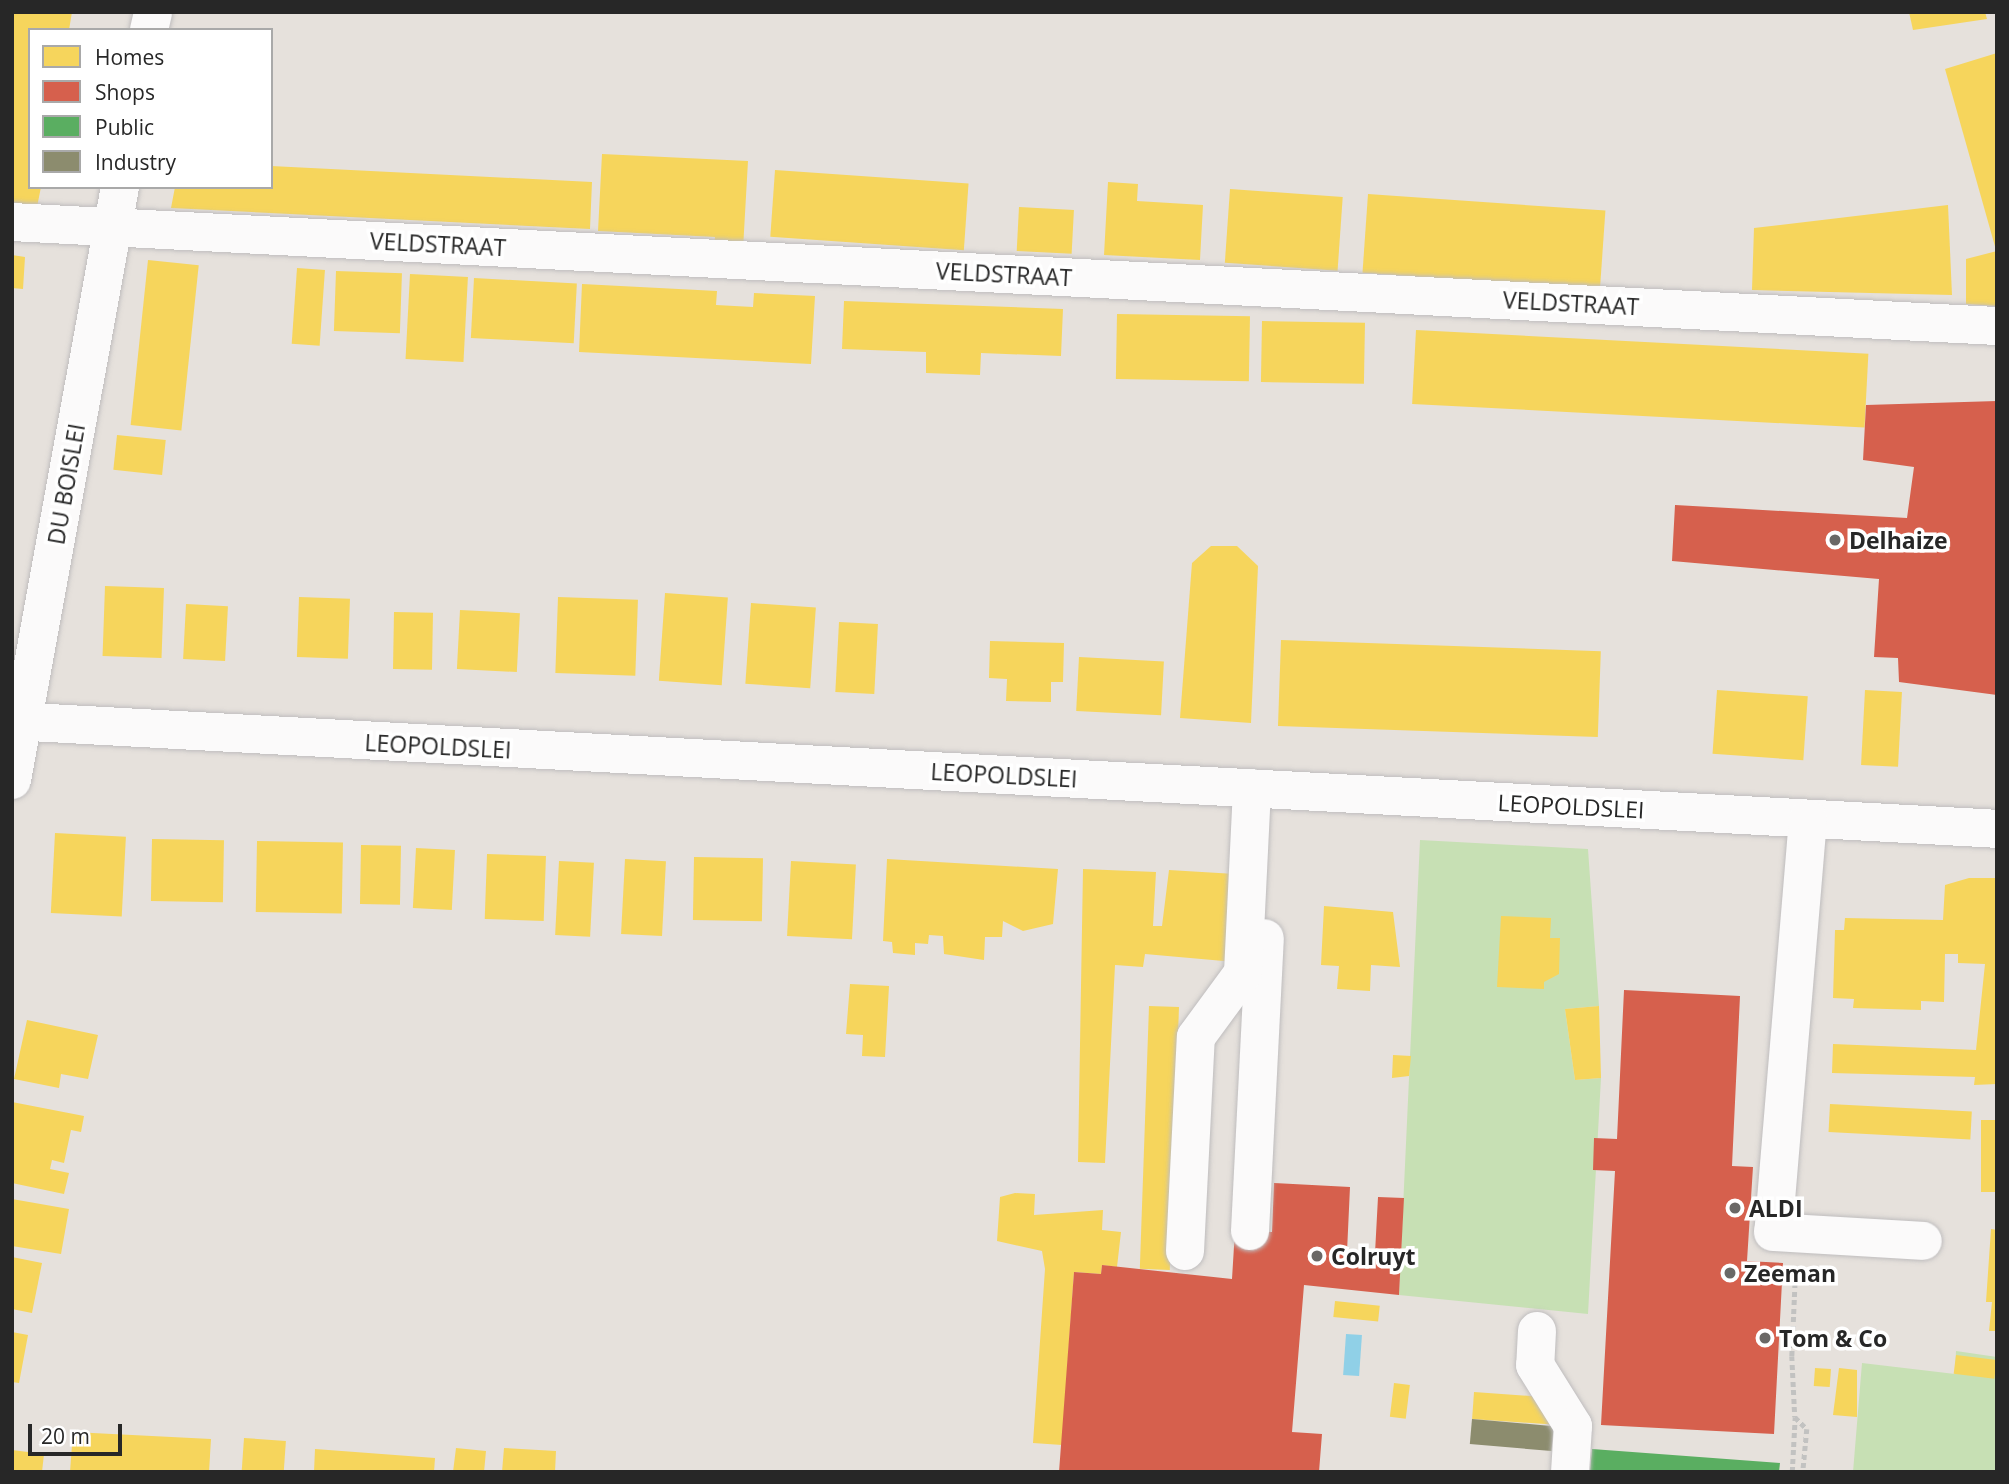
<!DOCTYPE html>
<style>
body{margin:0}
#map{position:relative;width:2009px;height:1484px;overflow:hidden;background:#e6e1dc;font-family:"Open Sans",sans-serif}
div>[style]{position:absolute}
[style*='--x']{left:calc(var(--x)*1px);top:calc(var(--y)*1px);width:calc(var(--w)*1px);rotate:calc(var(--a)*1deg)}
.green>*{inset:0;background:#c7e0b4}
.water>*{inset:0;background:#90d0e7;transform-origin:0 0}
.homes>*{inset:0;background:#f6d55c;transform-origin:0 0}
.shops>*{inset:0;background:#d6604d}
.public>*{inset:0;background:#5aae61}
.industry>*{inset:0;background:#8c8c6e;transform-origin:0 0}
.path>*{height:4.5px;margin-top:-2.25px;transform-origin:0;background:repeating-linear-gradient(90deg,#c2c2c1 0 5px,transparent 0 8.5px)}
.roads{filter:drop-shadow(0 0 2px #bfbdbe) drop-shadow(0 0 2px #bfbdbe)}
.minor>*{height:38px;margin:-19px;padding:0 19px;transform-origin:19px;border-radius:19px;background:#fbfafa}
.dots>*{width:19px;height:19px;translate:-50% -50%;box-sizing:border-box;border:4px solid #fff;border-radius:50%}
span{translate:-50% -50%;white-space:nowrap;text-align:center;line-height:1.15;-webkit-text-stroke:7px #fff;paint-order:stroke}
.street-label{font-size:23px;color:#272727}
.poi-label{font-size:23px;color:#272727;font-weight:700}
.left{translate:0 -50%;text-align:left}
.frame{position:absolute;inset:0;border:14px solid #272727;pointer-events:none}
.legend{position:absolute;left:28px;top:28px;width:245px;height:161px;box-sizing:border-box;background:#fff;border:2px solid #a9a9a9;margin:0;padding:9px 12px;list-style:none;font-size:21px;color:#272727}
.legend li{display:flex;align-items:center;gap:14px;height:35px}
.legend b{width:35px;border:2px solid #a9a9a9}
.scale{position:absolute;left:28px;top:1424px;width:94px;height:32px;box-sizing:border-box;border:4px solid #272727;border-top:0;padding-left:9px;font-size:21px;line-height:24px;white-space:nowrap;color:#272727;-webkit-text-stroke:5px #fff;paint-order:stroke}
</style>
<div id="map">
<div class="green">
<div style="clip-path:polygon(1420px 840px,1588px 849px,1599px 1006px,1565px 1009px,1575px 1080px,1601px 1078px,1588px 1314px,1399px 1295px)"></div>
<div style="clip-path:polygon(1956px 1351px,1997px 1357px,1997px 1472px,1853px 1472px,1862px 1363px,1955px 1374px)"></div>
</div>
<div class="water">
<div style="left:1346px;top:1334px;width:16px;height:41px;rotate:4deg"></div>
</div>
<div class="homes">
<div style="clip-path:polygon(14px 12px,72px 12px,69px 30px,30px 30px,30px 187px,41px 187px,37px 207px,12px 202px)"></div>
<div style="clip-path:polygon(1909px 12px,1985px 12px,1987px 19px,1913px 30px)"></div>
<div style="clip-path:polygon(1997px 53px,1997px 250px,1996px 250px,1945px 69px)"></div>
<div style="clip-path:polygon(602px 154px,748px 161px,743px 249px,714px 248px,715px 237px,598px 231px)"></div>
<div style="clip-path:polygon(271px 166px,592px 182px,590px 229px,171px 208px,175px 187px,271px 187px)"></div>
<div style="left:775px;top:170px;width:194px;height:67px;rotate:4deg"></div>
<div style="clip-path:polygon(1108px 182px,1138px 184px,1137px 201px,1203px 205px,1200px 260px,1104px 255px)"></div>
<div style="left:1230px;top:189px;width:113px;height:74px;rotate:4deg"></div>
<div style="left:1368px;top:194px;width:238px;height:79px;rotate:4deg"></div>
<div style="clip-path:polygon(1948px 205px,1952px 295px,1752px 290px,1754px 228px)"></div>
<div style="left:1019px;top:207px;width:55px;height:44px;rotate:3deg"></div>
<div style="clip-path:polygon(1997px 251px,1997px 306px,1966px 304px,1966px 259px)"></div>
<div style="clip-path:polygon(12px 255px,25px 257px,23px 289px,12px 288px)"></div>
<div style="left:148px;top:260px;width:51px;height:166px;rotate:6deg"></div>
<div style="left:297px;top:268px;width:28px;height:76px;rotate:4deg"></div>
<div style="left:336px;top:271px;width:66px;height:60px;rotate:2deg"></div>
<div style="left:410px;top:274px;width:58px;height:85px;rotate:3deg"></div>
<div style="left:474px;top:278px;width:103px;height:60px;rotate:3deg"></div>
<div style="clip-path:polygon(582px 284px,717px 291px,716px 305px,753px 307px,754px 293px,815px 296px,811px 364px,579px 352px)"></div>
<div style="clip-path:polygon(844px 301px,1063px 309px,1061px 356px,981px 353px,980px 375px,926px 373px,926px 352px,842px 349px)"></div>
<div style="left:1117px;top:314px;width:133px;height:65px;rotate:1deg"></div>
<div style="left:1262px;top:321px;width:103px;height:61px;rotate:1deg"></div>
<div style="left:1416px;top:330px;width:453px;height:74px;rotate:3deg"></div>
<div style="left:117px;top:435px;width:49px;height:35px;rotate:6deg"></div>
<div style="clip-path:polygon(1211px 546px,1237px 546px,1258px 566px,1251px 723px,1180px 718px,1192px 563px)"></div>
<div style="left:105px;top:586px;width:59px;height:70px;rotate:2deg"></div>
<div style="left:665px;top:593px;width:63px;height:88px;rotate:4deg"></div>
<div style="left:299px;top:597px;width:51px;height:60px;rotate:2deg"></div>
<div style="left:558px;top:597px;width:80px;height:76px;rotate:2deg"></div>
<div style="left:751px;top:603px;width:65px;height:81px;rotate:4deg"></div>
<div style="left:186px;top:604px;width:42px;height:55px;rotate:3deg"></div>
<div style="left:460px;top:610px;width:60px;height:59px;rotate:3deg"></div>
<div style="left:394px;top:612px;width:39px;height:57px;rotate:1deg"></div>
<div style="left:839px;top:622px;width:39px;height:70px;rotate:3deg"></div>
<div style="left:1281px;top:640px;width:320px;height:86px;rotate:2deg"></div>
<div style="clip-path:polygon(990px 641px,1064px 643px,1063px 682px,1051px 682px,1051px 702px,1006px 701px,1007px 679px,989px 678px)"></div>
<div style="left:1079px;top:657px;width:85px;height:54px;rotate:3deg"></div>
<div style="left:1717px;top:690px;width:91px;height:64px;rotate:4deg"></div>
<div style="left:1865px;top:690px;width:37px;height:75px;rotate:3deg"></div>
<div style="left:55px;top:833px;width:71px;height:80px;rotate:3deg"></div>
<div style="left:152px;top:839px;width:72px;height:62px;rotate:1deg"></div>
<div style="left:257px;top:841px;width:86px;height:71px;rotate:1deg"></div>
<div style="left:361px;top:845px;width:40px;height:59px;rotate:1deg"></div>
<div style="left:416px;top:848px;width:39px;height:60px;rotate:3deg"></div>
<div style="left:487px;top:854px;width:59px;height:65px;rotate:2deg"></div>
<div style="left:694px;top:857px;width:69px;height:63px;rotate:1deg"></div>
<div style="left:625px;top:859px;width:41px;height:75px;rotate:3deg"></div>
<div style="clip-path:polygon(887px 859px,1058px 869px,1053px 924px,1023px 931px,1003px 921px,1002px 937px,985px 937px,984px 960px,944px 954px,943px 936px,929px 935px,928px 944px,915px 943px,915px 955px,893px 953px,892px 942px,883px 941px)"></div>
<div style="left:559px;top:861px;width:35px;height:74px;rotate:3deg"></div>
<div style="left:791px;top:861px;width:65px;height:75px;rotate:3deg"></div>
<div style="clip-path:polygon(1083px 869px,1156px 872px,1153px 926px,1162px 926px,1169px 870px,1235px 874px,1235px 962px,1145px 954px,1143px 967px,1115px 965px,1105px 1163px,1078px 1162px)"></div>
<div style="clip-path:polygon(1969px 878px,1997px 878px,1997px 1084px,1974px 1085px,1975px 1077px,1832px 1073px,1833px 1044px,1976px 1050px,1985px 964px,1958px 963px,1958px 954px,1945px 954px,1944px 1002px,1921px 1001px,1921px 1010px,1853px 1008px,1854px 999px,1833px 998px,1835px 930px,1844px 930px,1845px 918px,1943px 920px,1945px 885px)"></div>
<div style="clip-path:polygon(1324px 906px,1393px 912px,1400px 967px,1371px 965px,1370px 991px,1337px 989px,1339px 966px,1321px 965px)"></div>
<div style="clip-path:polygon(1501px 916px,1551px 918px,1550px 938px,1560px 938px,1559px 974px,1544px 982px,1544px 989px,1497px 987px)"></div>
<div style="clip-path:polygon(850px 984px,889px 986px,885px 1057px,862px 1056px,863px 1035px,846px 1034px)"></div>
<div style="left:1149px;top:1006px;width:30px;height:263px;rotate:2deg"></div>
<div style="clip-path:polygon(1599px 1006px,1601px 1078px,1575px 1080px,1565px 1009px)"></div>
<div style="clip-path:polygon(27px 1020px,98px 1035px,88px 1079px,61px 1074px,59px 1088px,14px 1079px)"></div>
<div style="clip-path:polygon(1393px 1055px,1411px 1056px,1409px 1076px,1392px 1078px)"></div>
<div style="clip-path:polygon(12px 1102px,84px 1116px,81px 1132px,71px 1130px,64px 1163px,52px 1160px,50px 1169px,69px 1173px,64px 1194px,12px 1183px)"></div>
<div style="left:1830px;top:1104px;width:142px;height:28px;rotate:3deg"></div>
<div style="left:1997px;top:1120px;width:72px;height:16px;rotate:90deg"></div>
<div style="clip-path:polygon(1015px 1193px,1035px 1194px,1034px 1215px,1103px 1210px,1102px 1230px,1121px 1232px,1117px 1267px,1102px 1265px,1101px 1274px,1074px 1272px,1062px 1445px,1033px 1443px,1045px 1269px,1042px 1251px,997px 1241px,1000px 1197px)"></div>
<div style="clip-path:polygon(12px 1199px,69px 1209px,61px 1254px,12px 1246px)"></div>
<div style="clip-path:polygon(1991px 1229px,1997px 1230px,1997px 1331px,1989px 1331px,1992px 1302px,1986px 1302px)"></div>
<div style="clip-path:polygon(12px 1257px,42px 1263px,32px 1313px,12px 1309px)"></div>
<div style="left:1335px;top:1301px;width:45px;height:16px;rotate:6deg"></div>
<div style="clip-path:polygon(12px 1332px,28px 1335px,19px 1383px,12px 1382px)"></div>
<div style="left:1956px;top:1355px;width:41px;height:19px;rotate:7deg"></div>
<div style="left:1815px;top:1368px;width:16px;height:18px;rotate:4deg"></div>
<div style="clip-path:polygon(1839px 1368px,1857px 1370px,1857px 1417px,1833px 1415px)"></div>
<div style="left:1394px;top:1383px;width:16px;height:34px;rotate:7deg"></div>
<div style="left:1474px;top:1392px;width:77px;height:27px;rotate:4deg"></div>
<div style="clip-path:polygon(73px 1432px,211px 1439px,209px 1472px,70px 1472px)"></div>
<div style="left:244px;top:1438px;width:42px;height:34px;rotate:4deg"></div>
<div style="clip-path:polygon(456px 1448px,486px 1451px,484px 1472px,453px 1472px)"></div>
<div style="clip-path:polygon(504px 1448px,556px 1451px,555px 1472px,502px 1472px)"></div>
<div style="clip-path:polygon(315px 1449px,435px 1458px,434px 1472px,314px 1472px)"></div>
<div style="clip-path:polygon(12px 1450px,44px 1454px,42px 1472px,12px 1472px)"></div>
</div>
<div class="shops">
<div style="clip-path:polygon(1997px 401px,1997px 695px,1899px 682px,1898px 658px,1874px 657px,1879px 579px,1672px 561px,1675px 505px,1907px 518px,1914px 467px,1863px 460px,1866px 405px)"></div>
<div style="clip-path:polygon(1624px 990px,1740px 996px,1732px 1166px,1753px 1167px,1747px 1261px,1783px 1263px,1774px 1434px,1601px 1425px,1615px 1171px,1593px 1170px,1594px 1138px,1617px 1139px)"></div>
<div style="clip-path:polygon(1274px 1183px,1350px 1187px,1347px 1252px,1375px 1253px,1378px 1197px,1404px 1198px,1399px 1295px,1304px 1285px,1292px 1432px,1322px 1434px,1319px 1472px,1059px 1472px,1074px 1272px,1101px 1274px,1102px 1265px,1232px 1279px,1235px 1230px,1272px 1232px)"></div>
</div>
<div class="public">
<div style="clip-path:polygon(1592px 1449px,1780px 1463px,1779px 1472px,1590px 1472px)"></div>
</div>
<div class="industry">
<div style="left:1472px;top:1419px;width:82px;height:25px;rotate:5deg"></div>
</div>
<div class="path">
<div style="--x:1796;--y:1266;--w:90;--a:92.5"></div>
<div style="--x:1792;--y:1356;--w:61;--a:87.2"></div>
<div style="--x:1795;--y:1417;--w:17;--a:45"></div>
<div style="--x:1807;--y:1429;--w:43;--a:95.3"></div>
<div style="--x:1792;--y:1472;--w:55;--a:-86.9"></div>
</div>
<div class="roads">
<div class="minor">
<div style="--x:149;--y:30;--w:18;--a:-77"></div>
<div style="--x:12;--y:222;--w:1988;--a:3"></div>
<div style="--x:12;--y:721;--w:1988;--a:3.11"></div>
<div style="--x:12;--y:780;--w:603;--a:-79.68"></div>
<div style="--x:1808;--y:819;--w:414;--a:94.8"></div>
<div style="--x:1773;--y:1232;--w:150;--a:3.4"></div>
<div style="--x:1250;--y:1231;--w:293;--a:-87.1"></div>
<div style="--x:1185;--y:1251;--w:214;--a:-87.1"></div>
<div style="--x:1196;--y:1037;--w:79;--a:-53.7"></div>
<div style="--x:1243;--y:973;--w:185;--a:-87.2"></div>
<div style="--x:1537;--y:1331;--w:34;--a:93"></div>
<div style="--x:1535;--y:1365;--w:72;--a:58.1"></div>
<div style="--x:1573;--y:1426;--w:46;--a:93.7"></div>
</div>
</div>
<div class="dots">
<div style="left:1835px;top:540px;background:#6a6866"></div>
<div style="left:1735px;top:1208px;background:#6a6866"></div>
<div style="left:1317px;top:1256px;background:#6a6866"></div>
<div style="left:1730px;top:1273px;background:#6a6866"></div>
<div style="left:1765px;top:1338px;background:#6a6866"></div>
</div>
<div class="street-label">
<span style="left:438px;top:244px;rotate:3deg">VELDSTRAAT</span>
<span style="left:1004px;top:274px;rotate:3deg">VELDSTRAAT</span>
<span style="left:1571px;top:303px;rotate:3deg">VELDSTRAAT</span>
<span style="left:66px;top:484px;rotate:-80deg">DU BOISLEI</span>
<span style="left:438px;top:746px;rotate:3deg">LEOPOLDSLEI</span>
<span style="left:1004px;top:775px;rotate:3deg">LEOPOLDSLEI</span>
<span style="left:1571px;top:806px;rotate:3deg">LEOPOLDSLEI</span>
</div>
<div class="poi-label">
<span class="left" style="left:1849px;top:540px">Delhaize</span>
<span class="left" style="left:1749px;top:1208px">ALDI</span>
<span class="left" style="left:1331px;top:1256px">Colruyt</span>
<span class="left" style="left:1744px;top:1273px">Zeeman</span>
<span class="left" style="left:1779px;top:1338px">Tom &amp; Co</span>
</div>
<div class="frame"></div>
<ul class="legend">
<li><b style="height:19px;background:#f6d55c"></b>Homes</li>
<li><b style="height:19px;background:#d6604d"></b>Shops</li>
<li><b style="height:19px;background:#5aae61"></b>Public</li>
<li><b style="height:19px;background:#8c8c6e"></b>Industry</li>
</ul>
<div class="scale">20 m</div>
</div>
